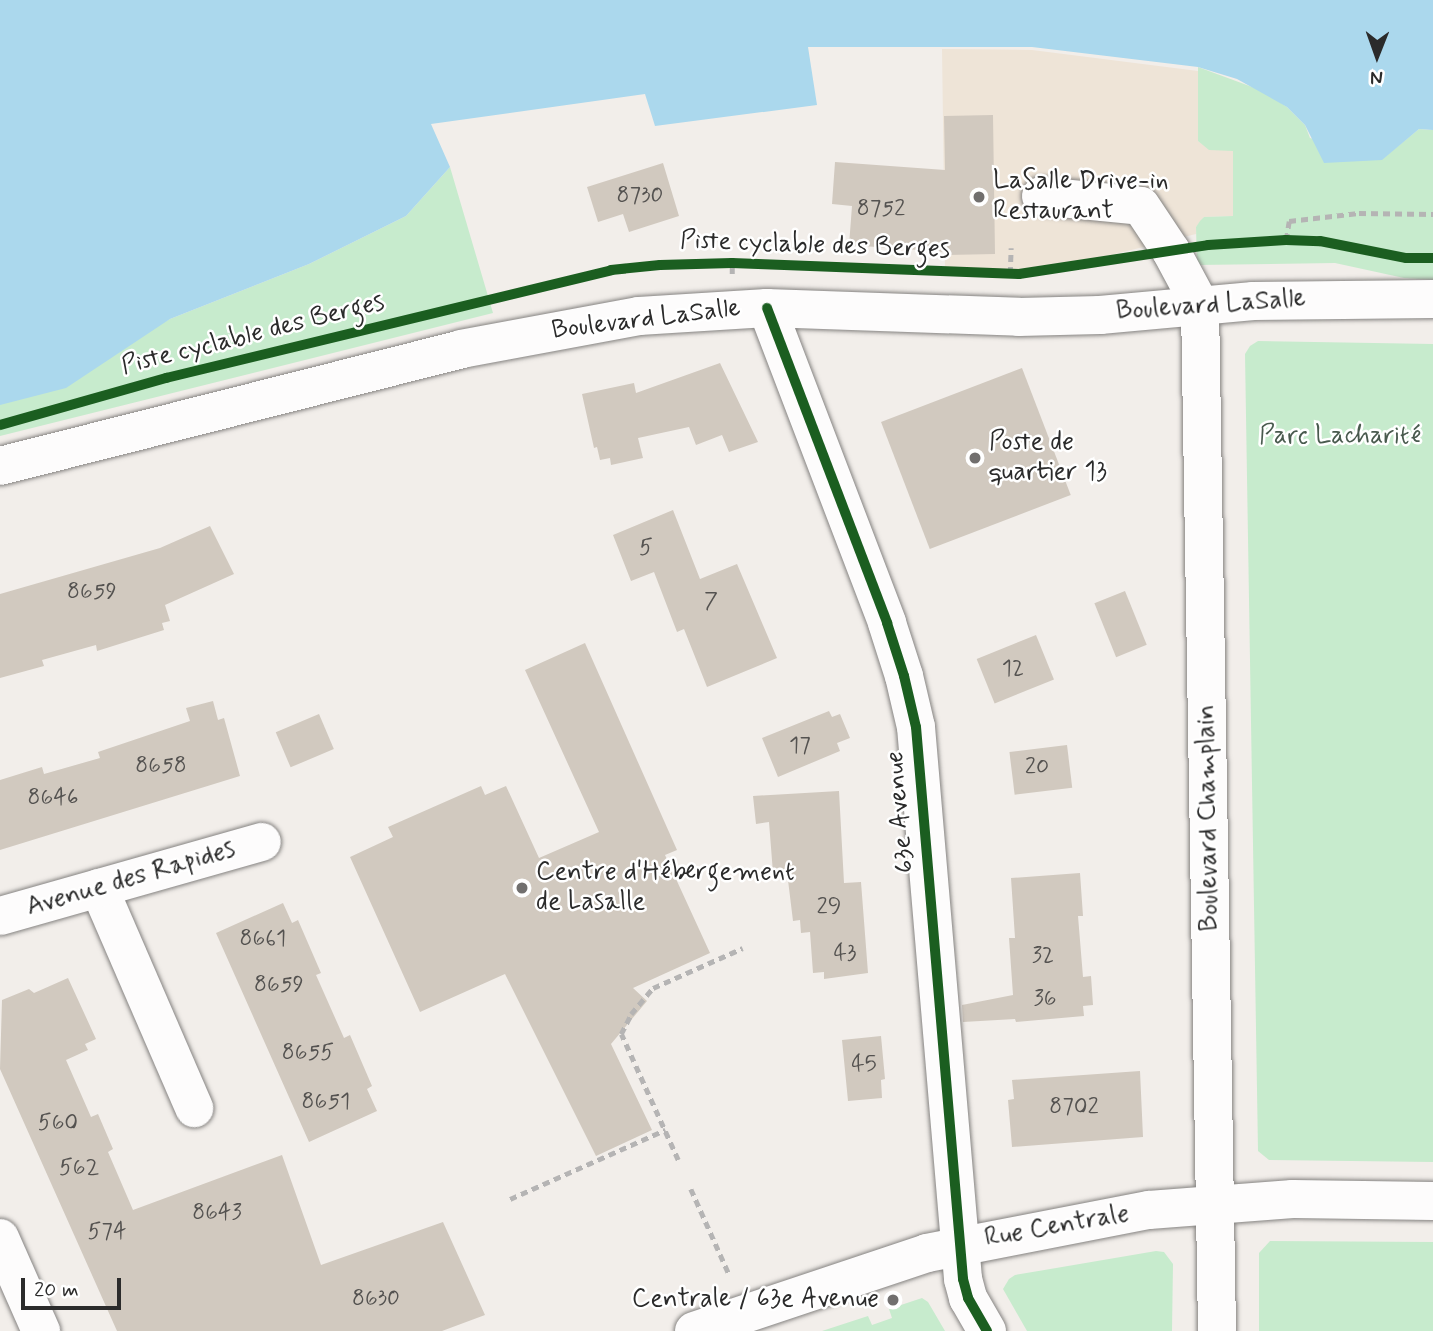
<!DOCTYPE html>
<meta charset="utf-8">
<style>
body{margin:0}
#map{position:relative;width:1433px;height:1331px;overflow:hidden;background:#f2eeea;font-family:Mynerve,sans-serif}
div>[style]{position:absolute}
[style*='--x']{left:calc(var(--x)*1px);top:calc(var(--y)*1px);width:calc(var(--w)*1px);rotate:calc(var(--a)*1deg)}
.built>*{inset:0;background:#eee4d7}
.green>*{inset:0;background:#c7ebcd}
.water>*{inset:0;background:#abd8ed}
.building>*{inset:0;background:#d1c9bf;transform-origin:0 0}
.path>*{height:4.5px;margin-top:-2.25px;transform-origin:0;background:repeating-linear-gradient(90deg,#b5b4b4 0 7px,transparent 0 12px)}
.roads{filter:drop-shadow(0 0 2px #858381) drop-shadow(0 0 2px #858381)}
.minor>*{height:38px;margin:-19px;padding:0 19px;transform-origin:19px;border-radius:19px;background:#fdfcfc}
.major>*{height:38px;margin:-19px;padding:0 19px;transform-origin:19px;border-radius:19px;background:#fdfcfc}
.cycleway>*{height:10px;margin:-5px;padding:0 5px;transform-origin:5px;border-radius:5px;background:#1b5e20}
.dots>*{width:19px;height:19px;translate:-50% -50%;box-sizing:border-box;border:4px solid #fff;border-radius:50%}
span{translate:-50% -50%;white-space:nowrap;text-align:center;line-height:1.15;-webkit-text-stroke:5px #fff;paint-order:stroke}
.number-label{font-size:23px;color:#545250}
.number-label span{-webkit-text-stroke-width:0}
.poi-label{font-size:26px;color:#2b2b2b}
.left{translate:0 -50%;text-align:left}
.right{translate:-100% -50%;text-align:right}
.street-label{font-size:26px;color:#2b2b2b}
.park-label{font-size:26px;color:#495a4e}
.north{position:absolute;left:1342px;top:21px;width:70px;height:70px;-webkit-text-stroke:5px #fff;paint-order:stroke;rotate:181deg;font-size:19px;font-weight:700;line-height:28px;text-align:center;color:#2b2b2b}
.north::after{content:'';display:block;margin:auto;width:24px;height:32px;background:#2b2b2b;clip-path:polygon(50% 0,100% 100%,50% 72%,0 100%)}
.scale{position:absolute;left:21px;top:1278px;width:100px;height:32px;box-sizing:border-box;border:4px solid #2b2b2b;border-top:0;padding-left:9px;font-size:21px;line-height:24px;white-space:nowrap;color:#2b2b2b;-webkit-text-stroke:5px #fff;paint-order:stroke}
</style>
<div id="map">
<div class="built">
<div style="clip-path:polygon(942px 49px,1032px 50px,1198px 71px,1198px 141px,1209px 149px,1233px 150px,1233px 216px,1204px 217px,1196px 227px,1196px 234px,1111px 255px,1012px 270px,945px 269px)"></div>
</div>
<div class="green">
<div style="clip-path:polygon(1198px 67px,1263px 91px,1287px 107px,1305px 125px,1310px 138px,1381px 160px,1419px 129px,1433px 130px,1433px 280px,1404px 278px,1335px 263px,1197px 265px,1196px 227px,1200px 221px,1204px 217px,1233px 216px,1233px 151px,1209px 150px,1198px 141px)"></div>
<div style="clip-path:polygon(450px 167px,493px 313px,0 436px,0 404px,170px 319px,309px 264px,406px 216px)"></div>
<div style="clip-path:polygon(1258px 341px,1433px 344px,1433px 1162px,1269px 1160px,1258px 1151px,1245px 354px,1250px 346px)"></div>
<div style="clip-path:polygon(1270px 1241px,1433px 1242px,1433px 1331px,1259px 1331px,1259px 1253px)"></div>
<div style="clip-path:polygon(1156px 1251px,1164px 1252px,1173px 1264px,1172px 1331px,1027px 1331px,1003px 1289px,1009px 1279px,1015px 1275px)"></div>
<div style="clip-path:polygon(922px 1298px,928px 1302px,945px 1331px,822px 1331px,868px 1316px,872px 1325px,892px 1318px,889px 1309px)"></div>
</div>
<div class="water">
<div style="clip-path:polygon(0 0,1433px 0,1433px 130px,1419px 129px,1382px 160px,1324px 163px,1305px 125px,1287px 107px,1237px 79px,1198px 67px,1032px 47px,808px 47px,817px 105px,655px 126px,645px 94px,431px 124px,450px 167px,406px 216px,309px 264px,170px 319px,66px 388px,0 405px)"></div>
</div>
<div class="building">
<div style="clip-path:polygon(993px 115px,995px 254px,947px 255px,946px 252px,849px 245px,852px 206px,832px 204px,835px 162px,945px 170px,944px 116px)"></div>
<div style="clip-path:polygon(663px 163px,679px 216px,629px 232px,623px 214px,598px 222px,587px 187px)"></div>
<div style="clip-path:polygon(720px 363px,758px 442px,729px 452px,722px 435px,696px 445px,689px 427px,638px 438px,643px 458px,611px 465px,610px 458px,600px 460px,597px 447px,594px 448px,582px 394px,634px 383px,636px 393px)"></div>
<div style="left:1022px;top:368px;width:136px;height:151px;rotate:69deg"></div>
<div style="clip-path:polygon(673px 510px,700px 579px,737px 564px,777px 658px,707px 687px,684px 629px,677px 632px,654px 572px,631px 581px,613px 535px)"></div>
<div style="clip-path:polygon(210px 526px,234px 574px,165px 605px,170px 621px,162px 623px,164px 630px,97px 651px,96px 645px,42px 660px,44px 666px,0 678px,0 594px,160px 548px)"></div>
<div style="left:1125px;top:591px;width:58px;height:33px;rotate:68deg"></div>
<div style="left:1036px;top:635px;width:48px;height:64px;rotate:68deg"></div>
<div style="clip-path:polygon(585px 643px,677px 850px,665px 855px,710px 953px,633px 988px,647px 1001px,611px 1044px,652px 1130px,596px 1156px,505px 974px,420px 1012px,350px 857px,393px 837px,388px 827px,481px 786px,485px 795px,506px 786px,539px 858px,599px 832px,525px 670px)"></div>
<div style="clip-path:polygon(213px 701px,218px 720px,224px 718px,240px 776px,0 850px,0 780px,42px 767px,44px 774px,100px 758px,98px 752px,190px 721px,186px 708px)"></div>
<div style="clip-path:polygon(829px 711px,832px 717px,840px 714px,850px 738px,837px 743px,840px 751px,778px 777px,762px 738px)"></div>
<div style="left:319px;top:714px;width:38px;height:47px;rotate:67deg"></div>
<div style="left:1067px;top:745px;width:43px;height:58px;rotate:83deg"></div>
<div style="clip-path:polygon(839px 791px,844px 883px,861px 882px,868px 973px,824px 979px,824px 972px,813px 973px,810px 932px,801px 933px,800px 920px,793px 921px,787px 872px,773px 873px,769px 822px,756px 824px,753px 796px)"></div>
<div style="clip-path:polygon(1080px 873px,1083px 916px,1078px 916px,1083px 977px,1091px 976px,1093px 1005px,1083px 1006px,1084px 1016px,1016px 1022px,1015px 1019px,963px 1022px,962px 1005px,1013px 995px,1009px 938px,1015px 938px,1011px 878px)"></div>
<div style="clip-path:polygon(283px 903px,292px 923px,298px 920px,321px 973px,316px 975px,344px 1038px,350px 1035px,372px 1086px,367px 1089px,377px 1111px,309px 1142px,216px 933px)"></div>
<div style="clip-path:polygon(68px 978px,96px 1039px,85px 1044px,88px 1050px,66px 1060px,91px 1117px,98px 1114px,113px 1149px,108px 1152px,133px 1210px,282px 1155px,321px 1265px,443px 1222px,485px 1315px,442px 1331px,117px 1331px,0 1069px,2px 1000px,29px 989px,34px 993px)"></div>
<div style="clip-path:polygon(881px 1036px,885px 1079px,881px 1080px,882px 1098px,848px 1101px,842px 1040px)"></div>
<div style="clip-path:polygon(1140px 1071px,1143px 1137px,1012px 1147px,1008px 1100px,1014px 1099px,1012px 1080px)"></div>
</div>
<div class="path">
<div style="--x:1286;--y:240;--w:19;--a:-81"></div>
<div style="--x:1289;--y:221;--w:70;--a:-6.5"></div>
<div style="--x:1359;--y:213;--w:74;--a:0.8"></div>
<div style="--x:732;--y:274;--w:11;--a:-90"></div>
<div style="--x:1010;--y:274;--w:26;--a:-88"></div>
<div style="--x:678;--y:1160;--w:138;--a:-114.3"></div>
<div style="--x:621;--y:1034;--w:22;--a:-63"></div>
<div style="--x:631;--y:1014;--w:34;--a:-50"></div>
<div style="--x:653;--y:988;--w:98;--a:-24"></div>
<div style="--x:691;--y:1189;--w:95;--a:65.9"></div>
<div style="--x:510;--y:1199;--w:170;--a:-24"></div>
</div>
<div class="roads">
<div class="minor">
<div style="--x:1041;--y:196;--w:100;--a:5.7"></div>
<div style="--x:1141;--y:206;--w:54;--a:56.3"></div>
<div style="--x:1171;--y:251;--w:61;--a:61.8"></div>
<div style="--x:767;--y:308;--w:337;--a:69.1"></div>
<div style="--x:887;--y:623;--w:56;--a:72.2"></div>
<div style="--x:904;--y:676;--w:52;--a:76.8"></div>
<div style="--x:916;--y:727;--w:554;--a:85.13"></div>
<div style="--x:963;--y:1279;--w:20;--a:75"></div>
<div style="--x:968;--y:1298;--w:38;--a:60"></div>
<div style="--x:99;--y:888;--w:240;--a:66.6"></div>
<div style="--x:0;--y:916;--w:272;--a:-15.8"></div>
<div style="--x:0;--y:1238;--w:102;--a:66.2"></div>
<div style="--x:694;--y:1331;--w:246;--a:-18.5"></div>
<div style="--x:927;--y:1253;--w:226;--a:-11"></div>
<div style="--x:1149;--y:1210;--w:144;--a:-4.4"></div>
<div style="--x:1293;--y:1199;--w:140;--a:0.8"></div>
</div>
<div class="major">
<div style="--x:1200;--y:305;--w:1026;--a:89.05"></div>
<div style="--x:0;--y:466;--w:476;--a:-14.2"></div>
<div style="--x:461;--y:349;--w:181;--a:-10.5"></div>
<div style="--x:639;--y:316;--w:128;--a:-3.6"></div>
<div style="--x:767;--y:308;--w:252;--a:2"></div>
<div style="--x:1019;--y:317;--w:81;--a:-1.4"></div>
<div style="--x:1100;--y:315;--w:154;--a:-5.2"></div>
<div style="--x:1253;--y:301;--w:180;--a:-0.6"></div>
</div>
</div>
<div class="cycleway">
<div style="--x:767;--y:308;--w:337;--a:69.1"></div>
<div style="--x:887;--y:623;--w:56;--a:72.2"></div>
<div style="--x:904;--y:676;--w:52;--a:76.8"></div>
<div style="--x:916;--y:727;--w:554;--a:85.13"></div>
<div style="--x:963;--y:1279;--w:20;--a:75"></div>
<div style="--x:968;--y:1298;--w:38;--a:60"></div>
<div style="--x:0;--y:425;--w:173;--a:-15.8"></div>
<div style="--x:166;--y:378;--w:458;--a:-13.6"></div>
<div style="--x:611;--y:270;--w:49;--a:-5.8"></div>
<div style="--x:660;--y:265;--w:72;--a:-1.6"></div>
<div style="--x:732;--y:263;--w:287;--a:2.2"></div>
<div style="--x:1019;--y:274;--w:191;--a:-8.7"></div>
<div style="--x:1208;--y:245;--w:78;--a:-3.7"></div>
<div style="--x:1286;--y:240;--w:34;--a:2"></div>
<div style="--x:1320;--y:241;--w:88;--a:11.2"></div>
<div style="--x:1406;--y:258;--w:27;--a:0"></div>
</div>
<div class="dots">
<div style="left:979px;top:197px;background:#716f6e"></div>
<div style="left:975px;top:458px;background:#716f6e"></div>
<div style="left:522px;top:888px;background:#716f6e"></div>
<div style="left:893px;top:1300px;background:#716f6e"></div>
</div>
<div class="number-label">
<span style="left:640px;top:196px">8730</span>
<span style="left:881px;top:209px">8752</span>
<span style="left:646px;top:548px">5</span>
<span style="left:92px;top:592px">8659</span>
<span style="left:711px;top:602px">7</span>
<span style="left:1013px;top:669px">12</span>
<span style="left:800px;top:746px">17</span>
<span style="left:161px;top:766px">8658</span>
<span style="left:1037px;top:767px">20</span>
<span style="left:53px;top:798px">8646</span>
<span style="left:829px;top:907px">29</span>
<span style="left:263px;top:939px">8661</span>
<span style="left:845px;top:953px">43</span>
<span style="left:1043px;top:956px">32</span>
<span style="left:279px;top:985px">8659</span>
<span style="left:1045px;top:999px">36</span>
<span style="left:308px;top:1053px">8655</span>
<span style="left:864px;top:1064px">45</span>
<span style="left:326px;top:1102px">8651</span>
<span style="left:1074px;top:1107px">8702</span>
<span style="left:58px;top:1123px">560</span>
<span style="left:79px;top:1168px">562</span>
<span style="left:217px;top:1213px">8643</span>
<span style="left:107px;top:1232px">574</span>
<span style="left:376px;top:1299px">8630</span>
</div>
<div class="poi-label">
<span class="left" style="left:993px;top:197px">LaSalle Drive-in<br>Restaurant</span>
<span class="left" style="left:989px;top:458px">Poste de<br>quartier 13</span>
<span class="left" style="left:536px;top:888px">Centre d'Hébergement<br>de Lasalle</span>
<span class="right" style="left:879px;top:1300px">Centrale / 63e Avenue</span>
</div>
<div class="street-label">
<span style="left:815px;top:246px;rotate:2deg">Piste cyclable des Berges</span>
<span style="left:1211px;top:306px;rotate:-4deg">Boulevard LaSalle</span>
<span style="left:646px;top:320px;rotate:-7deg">Boulevard LaSalle</span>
<span style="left:253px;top:335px;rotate:-14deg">Piste cyclable des Berges</span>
<span style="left:901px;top:812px;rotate:-95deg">63e Avenue</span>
<span style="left:1209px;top:818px;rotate:-91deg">Boulevard Champlain</span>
<span style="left:131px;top:879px;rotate:-16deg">Avenue des Rapides</span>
<span style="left:1057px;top:1227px;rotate:-10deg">Rue Centrale</span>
</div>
<div class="park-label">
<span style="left:1340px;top:437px">Parc Lacharité</span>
</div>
<div class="north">N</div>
<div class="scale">20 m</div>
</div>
